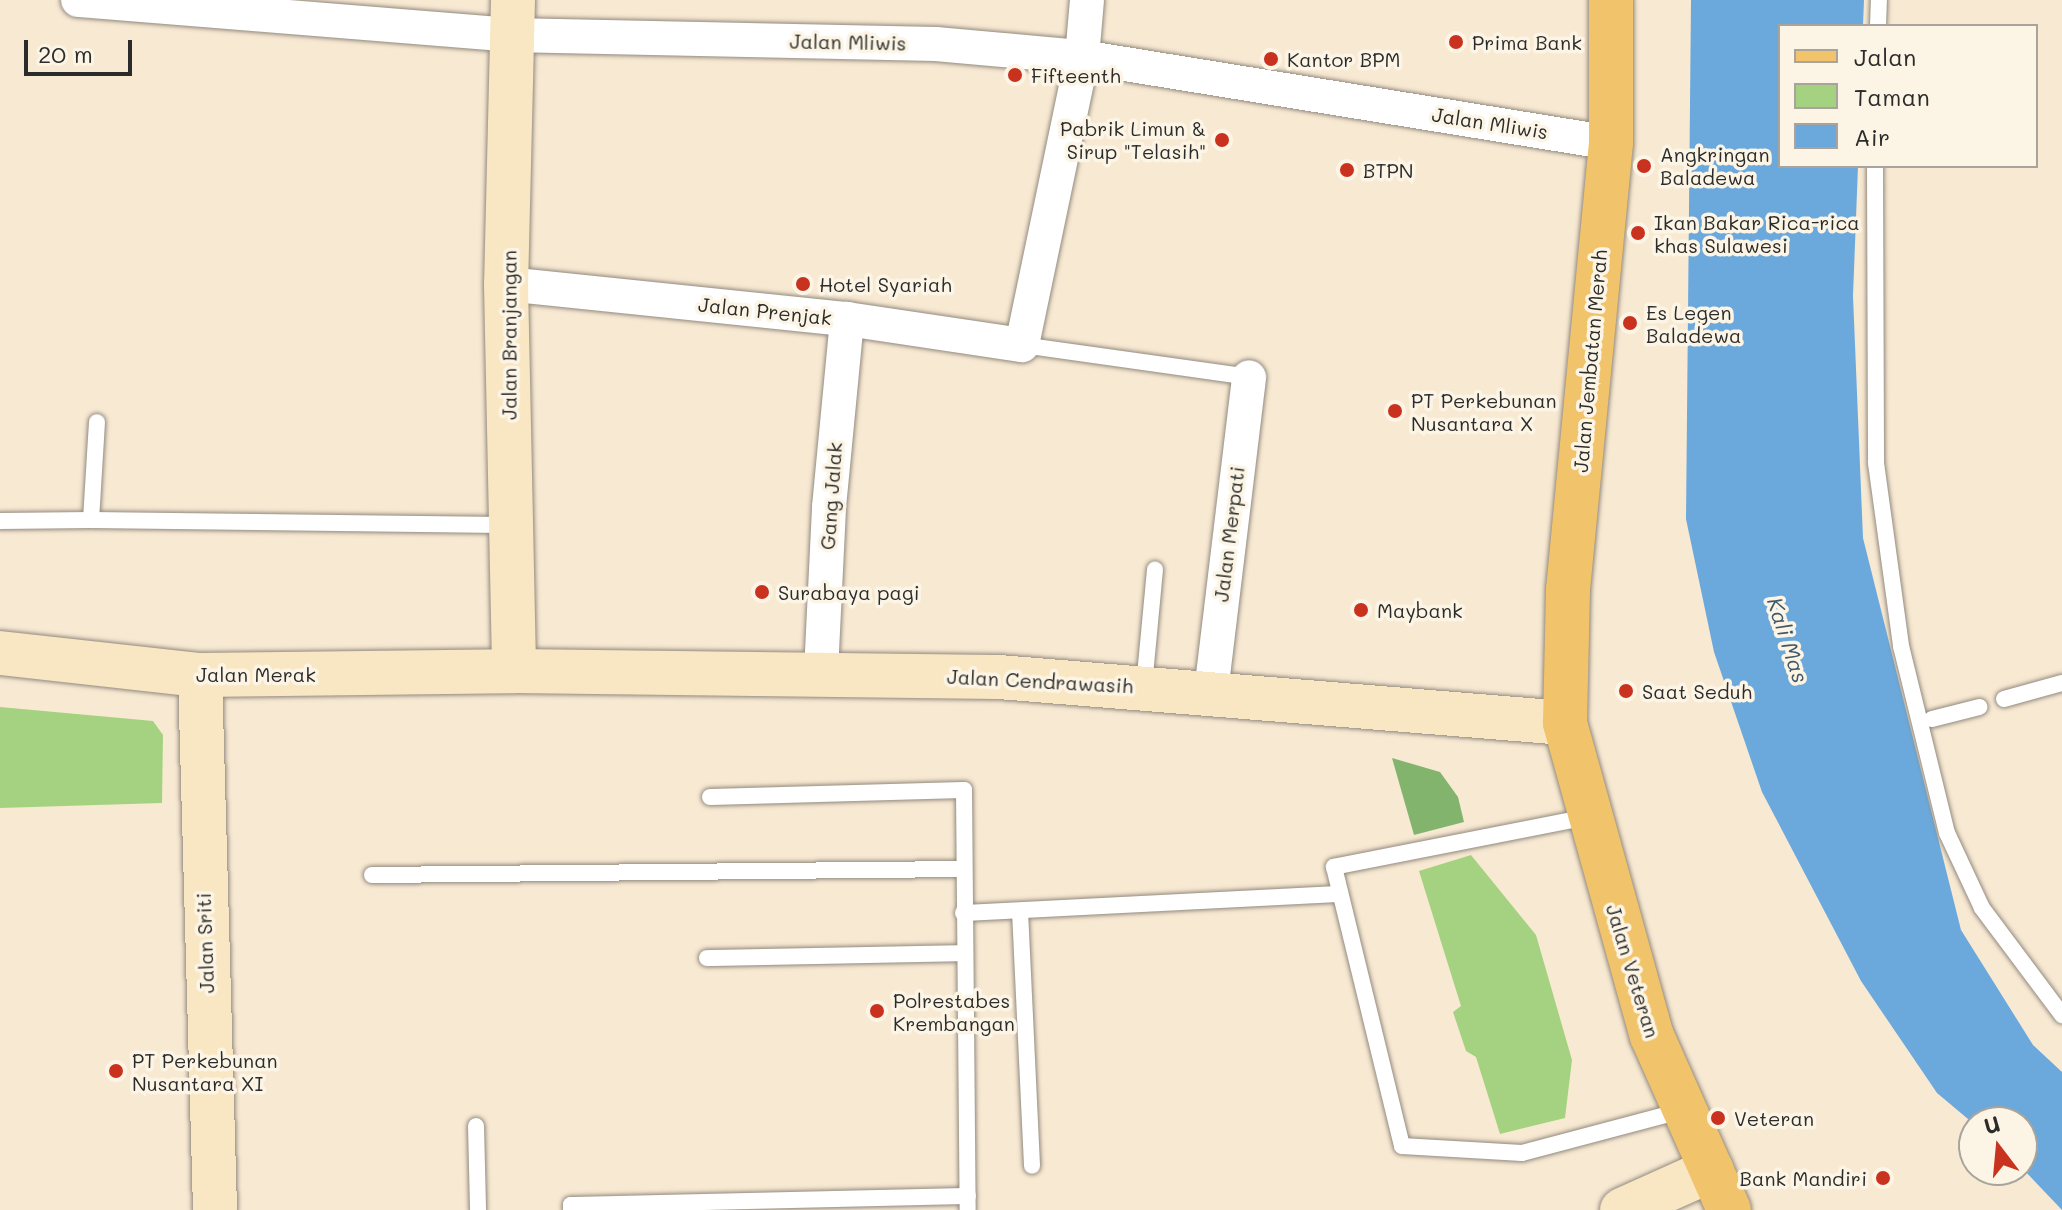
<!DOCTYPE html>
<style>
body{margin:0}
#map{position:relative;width:2062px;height:1210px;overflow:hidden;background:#f8e9d3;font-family:Mali,sans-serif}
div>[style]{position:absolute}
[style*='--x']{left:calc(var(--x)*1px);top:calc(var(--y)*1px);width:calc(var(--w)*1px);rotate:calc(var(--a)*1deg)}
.green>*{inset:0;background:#a4d280}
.forest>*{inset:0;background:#83b46e}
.water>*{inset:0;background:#6ba9dd}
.roads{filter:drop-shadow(0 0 2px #928a7f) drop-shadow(0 0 2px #928a7f)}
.lane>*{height:16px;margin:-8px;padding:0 8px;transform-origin:8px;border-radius:8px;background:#fff}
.street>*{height:34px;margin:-17px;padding:0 17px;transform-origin:17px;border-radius:17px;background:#fff}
.secondary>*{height:44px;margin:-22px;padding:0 22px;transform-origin:22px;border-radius:22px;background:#f9e7c3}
.primary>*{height:44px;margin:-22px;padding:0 22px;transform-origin:22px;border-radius:22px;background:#f1c36a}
.dots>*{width:22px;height:22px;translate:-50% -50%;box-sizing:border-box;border:4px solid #fcf5e5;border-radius:50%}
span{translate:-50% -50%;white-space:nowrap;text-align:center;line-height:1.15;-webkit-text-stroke:7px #fcf5e5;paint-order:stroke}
.street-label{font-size:20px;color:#2b2b2b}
.poi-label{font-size:20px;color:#2b2b2b}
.left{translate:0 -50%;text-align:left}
.right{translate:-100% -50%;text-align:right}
.water-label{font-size:22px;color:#415769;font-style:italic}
.legend{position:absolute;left:1778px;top:24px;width:260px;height:144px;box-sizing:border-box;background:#fcf5e5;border:2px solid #a8a49b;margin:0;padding:10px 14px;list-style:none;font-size:24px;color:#2b2b2b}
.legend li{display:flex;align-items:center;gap:16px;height:40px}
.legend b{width:40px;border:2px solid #a8a49b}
.north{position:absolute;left:1958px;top:1106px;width:80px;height:80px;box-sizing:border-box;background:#fcf5e5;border:2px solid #a8a49b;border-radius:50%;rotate:344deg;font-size:22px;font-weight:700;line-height:32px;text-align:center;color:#2b2b2b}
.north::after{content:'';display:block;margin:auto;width:28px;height:36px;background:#c8321e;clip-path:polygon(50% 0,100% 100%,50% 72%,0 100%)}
.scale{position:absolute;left:24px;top:40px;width:108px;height:36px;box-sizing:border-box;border:4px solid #2b2b2b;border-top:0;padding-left:10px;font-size:24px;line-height:28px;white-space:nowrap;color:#2b2b2b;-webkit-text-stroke:6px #fcf5e5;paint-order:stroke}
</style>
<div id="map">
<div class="green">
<div style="clip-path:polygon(0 707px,153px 721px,163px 735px,162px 803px,0 808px)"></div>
<div style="clip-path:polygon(1471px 855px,1536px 935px,1572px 1060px,1565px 1118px,1500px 1134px,1476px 1057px,1466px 1051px,1453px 1012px,1461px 1006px,1419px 871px)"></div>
</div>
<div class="forest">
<div style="clip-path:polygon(1392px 758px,1440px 772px,1458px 797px,1464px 822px,1414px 835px)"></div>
</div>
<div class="water">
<div style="clip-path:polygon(1691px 0,1864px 0,1863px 26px,1780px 26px,1780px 166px,1858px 166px,1853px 296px,1863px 538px,1961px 930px,2033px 1045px,2062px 1072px,2062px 1210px,2022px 1168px,2022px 1122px,1974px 1124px,1937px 1093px,1861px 981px,1762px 792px,1714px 652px,1686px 519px)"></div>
</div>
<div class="roads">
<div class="lane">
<div style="--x:1878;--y:26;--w:26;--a:-88"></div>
<div style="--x:1875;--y:166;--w:297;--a:89.8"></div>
<div style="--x:1876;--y:463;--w:185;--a:82.2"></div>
<div style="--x:1901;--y:646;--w:193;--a:76.2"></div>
<div style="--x:1947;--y:833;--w:83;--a:65"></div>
<div style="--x:1982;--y:908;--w:134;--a:53.2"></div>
<div style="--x:1022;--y:345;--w:229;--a:8"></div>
<div style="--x:91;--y:520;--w:419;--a:0.7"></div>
<div style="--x:0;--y:521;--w:91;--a:-0.6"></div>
<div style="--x:91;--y:520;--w:98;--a:-86.5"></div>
<div style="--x:1144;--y:686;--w:117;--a:-84.6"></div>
<div style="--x:2004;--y:699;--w:60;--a:-15.4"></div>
<div style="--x:1932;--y:719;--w:49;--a:-14.3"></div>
<div style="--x:710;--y:797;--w:254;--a:-1.6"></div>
<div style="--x:964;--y:790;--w:420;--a:89.5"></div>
<div style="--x:1588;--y:817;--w:259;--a:168.9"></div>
<div style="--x:1334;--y:867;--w:287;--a:76.3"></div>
<div style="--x:1402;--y:1146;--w:120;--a:3.3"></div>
<div style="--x:1522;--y:1153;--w:164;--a:-14.8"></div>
<div style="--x:372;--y:875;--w:592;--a:-0.58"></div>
<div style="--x:1020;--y:911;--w:255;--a:87.3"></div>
<div style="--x:963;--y:913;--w:377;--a:-2.9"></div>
<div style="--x:707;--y:958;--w:256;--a:-1.1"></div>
<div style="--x:476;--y:1126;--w:84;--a:88.6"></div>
<div style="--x:571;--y:1210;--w:5;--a:-90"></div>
<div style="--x:571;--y:1205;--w:397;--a:-1.3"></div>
</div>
<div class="street">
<div style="--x:78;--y:0;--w:433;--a:4.6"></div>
<div style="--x:510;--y:35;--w:426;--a:1.2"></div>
<div style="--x:936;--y:44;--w:147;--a:5.1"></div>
<div style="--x:1082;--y:57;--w:536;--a:9.23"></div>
<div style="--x:506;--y:284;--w:343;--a:5.9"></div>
<div style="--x:847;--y:319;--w:177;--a:8.5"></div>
<div style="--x:1022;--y:345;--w:294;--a:-78.2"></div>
<div style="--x:1082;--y:57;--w:57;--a:-85"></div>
<div style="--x:821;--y:672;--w:165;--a:-87.2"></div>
<div style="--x:829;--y:507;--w:189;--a:-84.5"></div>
<div style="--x:1211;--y:692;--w:317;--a:-83.1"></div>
</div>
<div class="secondary">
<div style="--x:513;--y:0;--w:284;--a:91.4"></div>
<div style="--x:506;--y:284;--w:387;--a:88.8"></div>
<div style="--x:0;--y:653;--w:201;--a:6.3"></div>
<div style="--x:200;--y:675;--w:314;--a:-0.7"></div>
<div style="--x:514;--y:671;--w:485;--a:0.7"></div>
<div style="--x:999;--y:677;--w:568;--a:4.65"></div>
<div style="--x:200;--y:675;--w:535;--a:88.39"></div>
<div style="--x:1622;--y:1210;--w:98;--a:-24.2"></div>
</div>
<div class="primary">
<div style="--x:1611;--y:0;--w:143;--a:90"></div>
<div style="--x:1611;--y:143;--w:449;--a:95.5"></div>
<div style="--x:1568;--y:590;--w:133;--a:91.3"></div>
<div style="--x:1565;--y:723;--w:325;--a:74.5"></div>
<div style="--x:1652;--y:1036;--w:190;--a:66.1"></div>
</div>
</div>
<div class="dots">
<div style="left:1456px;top:42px;background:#c8321e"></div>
<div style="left:1271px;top:59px;background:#c8321e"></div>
<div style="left:1015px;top:75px;background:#c8321e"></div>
<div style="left:1222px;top:140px;background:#c8321e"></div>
<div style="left:1644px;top:166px;background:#c8321e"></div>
<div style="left:1347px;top:170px;background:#c8321e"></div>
<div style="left:1638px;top:233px;background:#c8321e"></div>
<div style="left:803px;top:284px;background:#c8321e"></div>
<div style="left:1630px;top:323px;background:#c8321e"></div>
<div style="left:1395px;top:411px;background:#c8321e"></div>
<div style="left:762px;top:592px;background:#c8321e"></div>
<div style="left:1361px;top:610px;background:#c8321e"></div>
<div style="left:1626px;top:691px;background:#c8321e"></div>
<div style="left:877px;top:1011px;background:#c8321e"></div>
<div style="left:116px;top:1071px;background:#c8321e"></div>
<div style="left:1718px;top:1118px;background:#c8321e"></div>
<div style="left:1883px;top:1178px;background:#c8321e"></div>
</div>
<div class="street-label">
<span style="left:848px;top:42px;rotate:1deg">Jalan Mliwis</span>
<span style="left:1490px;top:123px;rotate:9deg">Jalan Mliwis</span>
<span style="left:765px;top:311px;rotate:6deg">Jalan Prenjak</span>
<span style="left:509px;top:335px;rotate:-90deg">Jalan Branjangan</span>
<span style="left:1590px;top:361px;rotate:-85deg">Jalan Jembatan Merah</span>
<span style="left:831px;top:496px;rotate:-86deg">Gang Jalak</span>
<span style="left:1229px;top:534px;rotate:-83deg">Jalan Merpati</span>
<span style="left:256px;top:674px">Jalan Merak</span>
<span style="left:1040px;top:681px;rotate:3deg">Jalan Cendrawasih</span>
<span style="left:205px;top:943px;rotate:-92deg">Jalan Sriti</span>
<span style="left:1633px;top:971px;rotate:73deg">Jalan Veteran</span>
</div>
<div class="poi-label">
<span class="left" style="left:1472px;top:42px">Prima Bank</span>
<span class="left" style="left:1287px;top:59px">Kantor BPM</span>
<span class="left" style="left:1031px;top:75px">Fifteenth</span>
<span class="right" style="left:1206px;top:140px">Pabrik Limun &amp;<br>Sirup "Telasih"</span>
<span class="left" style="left:1660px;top:166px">Angkringan<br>Baladewa</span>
<span class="left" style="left:1363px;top:170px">BTPN</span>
<span class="left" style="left:1654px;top:234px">Ikan Bakar Rica-rica<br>khas Sulawesi</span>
<span class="left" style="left:819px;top:284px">Hotel Syariah</span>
<span class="left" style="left:1646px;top:324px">Es Legen<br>Baladewa</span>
<span class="left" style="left:1411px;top:412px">PT Perkebunan<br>Nusantara X</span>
<span class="left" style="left:778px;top:592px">Surabaya pagi</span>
<span class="left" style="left:1377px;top:610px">Maybank</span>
<span class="left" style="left:1642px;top:691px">Saat Seduh</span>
<span class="left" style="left:893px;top:1012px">Polrestabes<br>Krembangan</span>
<span class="left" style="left:132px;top:1072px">PT Perkebunan<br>Nusantara XI</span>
<span class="left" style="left:1734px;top:1118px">Veteran</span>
<span class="right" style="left:1867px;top:1178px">Bank Mandiri</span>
</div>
<div class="water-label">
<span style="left:1788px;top:640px;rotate:72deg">Kali Mas</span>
</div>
<ul class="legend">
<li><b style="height:10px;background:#f1c36a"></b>Jalan</li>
<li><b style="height:22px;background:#a4d280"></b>Taman</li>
<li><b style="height:22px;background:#6ba9dd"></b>Air</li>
</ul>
<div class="north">U</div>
<div class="scale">20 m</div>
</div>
